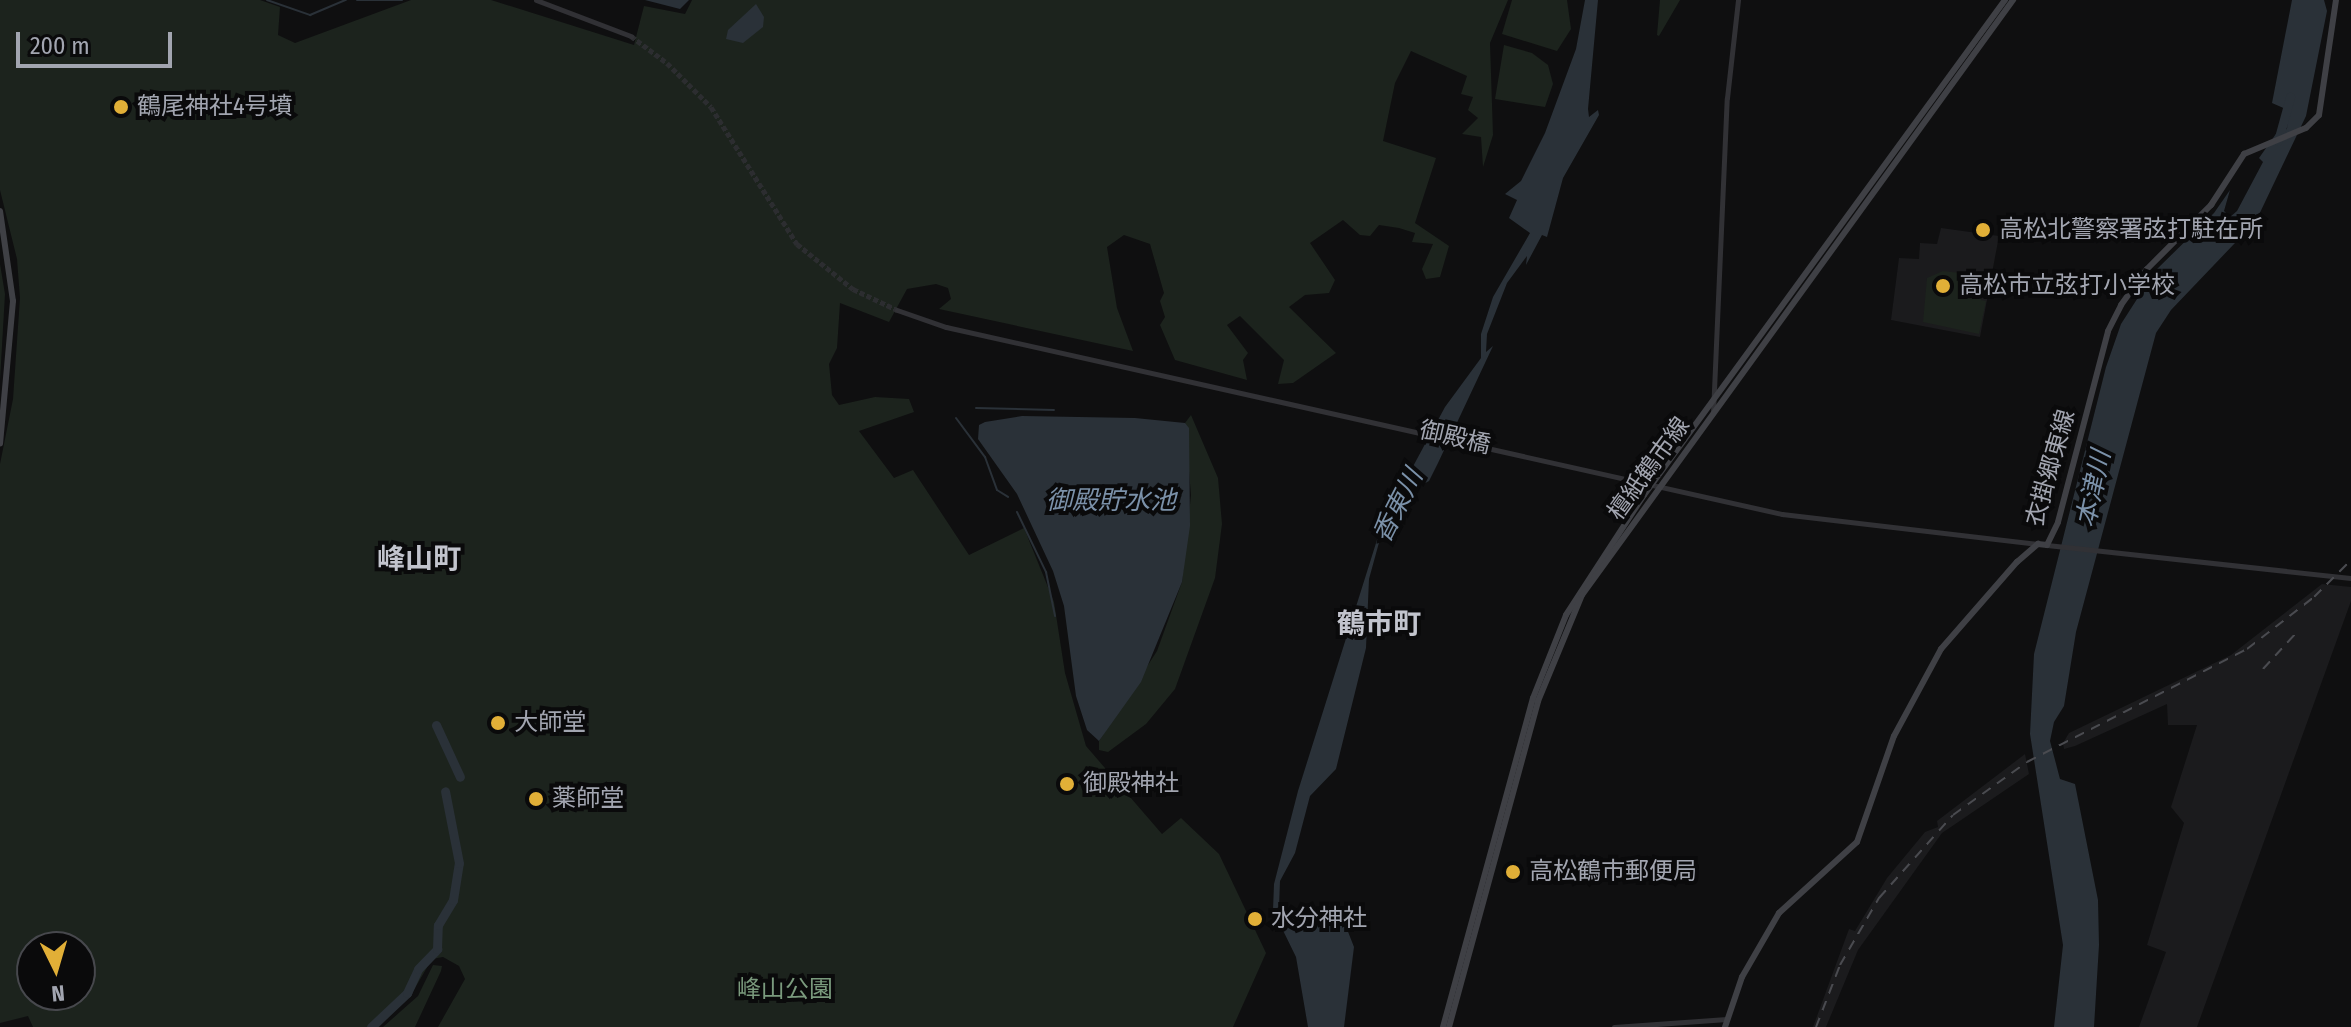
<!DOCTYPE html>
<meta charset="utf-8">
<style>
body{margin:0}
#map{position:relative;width:2351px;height:1027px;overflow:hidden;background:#0f0f10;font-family:"Fira Sans Condensed","Noto Sans JP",sans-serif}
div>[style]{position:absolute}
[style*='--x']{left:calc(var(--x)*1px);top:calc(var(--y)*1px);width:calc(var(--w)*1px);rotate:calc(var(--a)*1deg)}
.built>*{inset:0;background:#1b1b1d}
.green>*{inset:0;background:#1c231d}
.water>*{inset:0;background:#2a3138}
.stream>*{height:2px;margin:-1px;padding:0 1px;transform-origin:1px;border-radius:1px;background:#2a3138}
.river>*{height:9px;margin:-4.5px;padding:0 4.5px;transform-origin:4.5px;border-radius:4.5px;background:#2a3138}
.tertiary-tunnel>*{height:5px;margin-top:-2.5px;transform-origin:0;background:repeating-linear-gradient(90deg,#2c2d30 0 5px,transparent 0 7.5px)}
.tertiary>*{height:5px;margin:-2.5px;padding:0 2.5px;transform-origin:2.5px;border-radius:2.5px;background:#313135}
.secondary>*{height:6px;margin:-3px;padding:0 3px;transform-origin:3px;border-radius:3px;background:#3f4045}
.rail>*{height:2px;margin-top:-1px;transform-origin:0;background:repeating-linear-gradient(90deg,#4a4b50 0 10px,transparent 0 18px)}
.dots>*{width:22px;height:22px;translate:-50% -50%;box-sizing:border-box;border:4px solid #0a0a0b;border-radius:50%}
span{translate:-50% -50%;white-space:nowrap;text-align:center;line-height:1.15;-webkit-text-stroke:8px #0a0a0b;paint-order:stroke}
.poi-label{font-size:24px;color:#a2a5b0}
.left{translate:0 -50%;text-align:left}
.street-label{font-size:24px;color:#a2a5b0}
.park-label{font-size:24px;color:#7a9a7d}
.water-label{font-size:26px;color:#7b91a9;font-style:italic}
.quarter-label{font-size:28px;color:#c2c4cd;font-weight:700}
.north{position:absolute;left:16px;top:931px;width:80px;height:80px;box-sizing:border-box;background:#0a0a0b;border:2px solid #47484d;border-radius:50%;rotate:175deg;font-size:22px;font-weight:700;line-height:32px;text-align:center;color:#a2a5b0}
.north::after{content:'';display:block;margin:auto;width:28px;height:36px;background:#e1af37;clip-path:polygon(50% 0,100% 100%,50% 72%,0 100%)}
.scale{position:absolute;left:16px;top:32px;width:156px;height:36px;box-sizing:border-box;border:4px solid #a2a5b0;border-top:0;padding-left:10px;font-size:24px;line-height:28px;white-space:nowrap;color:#a2a5b0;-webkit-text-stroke:6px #0a0a0b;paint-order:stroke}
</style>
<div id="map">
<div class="built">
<div style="clip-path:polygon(1941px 228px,1999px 236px,1980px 337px,1891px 320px,1899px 258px,1919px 259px,1920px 243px,1937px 244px)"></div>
<div style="clip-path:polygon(2322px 584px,2351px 587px,2351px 601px,2197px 1027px,2139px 1027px,2166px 952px,2147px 945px,2184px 823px,2171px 807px,2197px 725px,2168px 725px,2167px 704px,2075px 746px,2064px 749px,2063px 743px,2069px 733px,2231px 655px)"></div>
<div style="clip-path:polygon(2025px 754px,2029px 774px,1942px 833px,1858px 950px,1826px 1027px,1813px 1027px,1849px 929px,1855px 931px,1887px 878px,1925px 832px,1938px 827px,1937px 821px)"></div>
</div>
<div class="green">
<div style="clip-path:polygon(evenodd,0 0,260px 0,280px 7px,278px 35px,295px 43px,411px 0,491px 0,634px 45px,644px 6px,685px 14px,692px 0,1508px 0,1490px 43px,1493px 135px,1483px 167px,1481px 137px,1462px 134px,1478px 118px,1468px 110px,1473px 97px,1461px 94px,1467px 76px,1411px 51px,1395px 83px,1383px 141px,1436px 158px,1415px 223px,1449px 246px,1440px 277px,1426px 279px,1422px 269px,1433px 244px,1412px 242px,1415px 233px,1399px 228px,1379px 225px,1370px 236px,1360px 235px,1343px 220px,1310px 243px,1335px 280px,1329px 293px,1305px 295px,1289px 307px,1336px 353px,1293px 383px,1278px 384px,1284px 360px,1240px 316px,1227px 325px,1248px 353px,1243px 360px,1247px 380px,1175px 360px,1160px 325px,1165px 317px,1160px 301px,1164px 293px,1150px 244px,1124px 235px,1107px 247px,1117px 308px,1133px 351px,939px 309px,951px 299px,948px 288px,936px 284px,907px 289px,889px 322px,840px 303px,837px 348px,829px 364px,832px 395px,839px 405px,875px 397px,909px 399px,914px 412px,859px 431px,894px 478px,913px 470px,969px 555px,1024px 528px,1054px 602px,1065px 673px,1086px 746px,1162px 834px,1181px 818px,1219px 854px,1266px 953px,1233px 1027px,438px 1027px,465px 979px,459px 966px,443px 957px,432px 959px,412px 993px,379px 1027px,33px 1027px,28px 1016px,0 1023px,0 464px,13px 399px,20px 298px,17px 259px,0 190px,0 0,32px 947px,80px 947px,80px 995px,32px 995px,32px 947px)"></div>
<div style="clip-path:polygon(1512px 0,1567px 0,1571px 29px,1557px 51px,1502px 34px)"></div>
<div style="clip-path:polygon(1660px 0,1680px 0,1659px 36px,1657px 35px)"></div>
<div style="clip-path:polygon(1504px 45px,1532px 53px,1548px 65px,1553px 84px,1545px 107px,1495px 99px)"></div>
<div style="clip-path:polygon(0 264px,5px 294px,0 380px)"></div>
<div style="clip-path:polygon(1943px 271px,1985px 276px,1981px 300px,1986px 301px,1979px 334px,1923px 322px,1927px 278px)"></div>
<div style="clip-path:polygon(1191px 415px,1218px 478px,1222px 524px,1215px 578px,1175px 689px,1146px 724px,1108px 752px,1099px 750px,1099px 741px,1157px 651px,1182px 582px,1191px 495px,1185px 423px)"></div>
<div style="clip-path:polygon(433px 965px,442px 966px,441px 971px,415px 1027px,383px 1027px,418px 996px)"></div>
</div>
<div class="water">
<div style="clip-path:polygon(645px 0,689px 0,680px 9px)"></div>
<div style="clip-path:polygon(1585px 0,1598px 0,1588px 109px,1589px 117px,1598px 110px,1599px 115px,1563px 178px,1547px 237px,1542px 235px,1526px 265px,1527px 256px,1507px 283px,1487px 334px,1486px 352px,1493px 346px,1438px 463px,1429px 481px,1402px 496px,1380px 539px,1369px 579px,1366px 648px,1336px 769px,1310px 796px,1295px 853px,1280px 881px,1279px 908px,1345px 924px,1354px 947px,1344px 1027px,1308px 1027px,1296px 957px,1273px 910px,1274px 884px,1298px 791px,1382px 524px,1445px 407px,1481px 358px,1481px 334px,1493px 297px,1530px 233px,1509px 218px,1517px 200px,1505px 194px,1521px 181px,1545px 133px,1576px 49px)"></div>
<div style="clip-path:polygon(2292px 0,2324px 0,2327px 11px,2306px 116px,2256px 221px,2171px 310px,2156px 333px,2076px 632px,2064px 706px,2054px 722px,2050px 741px,2060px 779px,2075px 784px,2098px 900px,2099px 945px,2094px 1027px,2054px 1027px,2063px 945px,2030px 734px,2034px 654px,2106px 367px,2121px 324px,2155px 271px,2214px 213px,2230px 190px,2224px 211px,2230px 217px,2237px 211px,2263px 162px,2259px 158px,2278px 131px,2287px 129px,2288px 110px,2272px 103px)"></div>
<div style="clip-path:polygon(756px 4px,764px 17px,763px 27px,743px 43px,726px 39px,728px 30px)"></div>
<div style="clip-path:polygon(1022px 416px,1135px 418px,1185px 423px,1189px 428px,1190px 526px,1182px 582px,1141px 682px,1099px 741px,1087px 730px,1076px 696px,1064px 606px,1053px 571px,1017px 494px,978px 439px,979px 425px,985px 422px)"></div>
</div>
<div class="stream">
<div style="--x:267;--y:0;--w:46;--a:19.2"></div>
<div style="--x:310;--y:15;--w:39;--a:-23"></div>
<div style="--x:357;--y:0;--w:45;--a:0"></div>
<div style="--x:976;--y:408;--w:78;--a:1.5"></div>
<div style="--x:956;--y:418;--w:49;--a:53.4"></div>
<div style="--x:985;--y:457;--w:35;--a:70"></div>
<div style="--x:997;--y:490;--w:13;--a:32"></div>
<div style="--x:1017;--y:512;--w:67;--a:64.2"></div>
<div style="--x:1046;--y:572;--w:45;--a:78.4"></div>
</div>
<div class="river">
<div style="--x:2278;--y:141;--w:46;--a:-74.7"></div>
<div style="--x:436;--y:725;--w:57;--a:65.2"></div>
<div style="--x:371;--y:1027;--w:50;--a:-43.4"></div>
<div style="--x:407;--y:993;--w:26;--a:-65"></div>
<div style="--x:418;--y:969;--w:28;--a:-46"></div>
<div style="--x:437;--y:949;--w:24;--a:-88"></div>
<div style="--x:438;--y:925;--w:29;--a:-59"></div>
<div style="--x:453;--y:900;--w:37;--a:-81"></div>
<div style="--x:459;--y:863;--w:73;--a:-101"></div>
</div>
<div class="tertiary-tunnel">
<div style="--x:631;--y:36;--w:45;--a:36.9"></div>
<div style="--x:667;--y:63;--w:62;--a:45"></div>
<div style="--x:711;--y:107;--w:162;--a:57.9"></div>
<div style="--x:797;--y:244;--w:72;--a:38.8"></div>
<div style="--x:853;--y:289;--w:49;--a:25.5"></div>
</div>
<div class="tertiary">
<div style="--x:536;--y:0;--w:102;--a:20.8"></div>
<div style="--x:897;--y:310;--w:52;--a:19.1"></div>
<div style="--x:946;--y:327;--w:857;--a:12.61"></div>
<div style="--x:1782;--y:514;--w:258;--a:6.7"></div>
<div style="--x:1713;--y:413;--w:315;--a:-87.5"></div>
<div style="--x:1727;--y:98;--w:99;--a:-83.6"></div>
<div style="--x:2047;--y:545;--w:306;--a:6.2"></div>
<div style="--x:1614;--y:1027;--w:113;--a:-4"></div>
</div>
<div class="secondary">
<div style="--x:0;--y:211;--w:91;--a:81.8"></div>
<div style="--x:13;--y:301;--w:143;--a:95.2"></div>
<div style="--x:1443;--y:1027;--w:341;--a:-74.7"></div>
<div style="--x:1533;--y:698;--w:89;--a:-68.3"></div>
<div style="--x:1566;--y:615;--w:143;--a:-57"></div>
<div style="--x:1644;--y:495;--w:613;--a:-53.9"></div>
<div style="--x:1449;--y:1027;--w:338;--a:-74.7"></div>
<div style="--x:1538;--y:701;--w:115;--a:-67.5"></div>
<div style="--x:1582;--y:595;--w:735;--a:-54.08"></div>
<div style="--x:1725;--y:1027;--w:53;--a:-71.2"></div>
<div style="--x:1742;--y:977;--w:74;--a:-60"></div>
<div style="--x:1779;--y:913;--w:105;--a:-42.3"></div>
<div style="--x:1857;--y:842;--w:112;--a:-70.8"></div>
<div style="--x:1894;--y:736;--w:99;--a:-61.6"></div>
<div style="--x:1941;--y:649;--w:116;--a:-48.9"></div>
<div style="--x:2017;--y:562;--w:28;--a:-41"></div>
<div style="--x:2038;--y:544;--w:9;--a:6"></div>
<div style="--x:2047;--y:545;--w:25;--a:-64"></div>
<div style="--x:2058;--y:522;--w:197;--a:-75.3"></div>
<div style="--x:2108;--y:331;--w:29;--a:-63"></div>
<div style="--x:2121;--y:305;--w:44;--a:-54.2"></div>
<div style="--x:2147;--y:269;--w:91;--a:-45"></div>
<div style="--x:2211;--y:205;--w:61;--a:-57.1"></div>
<div style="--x:2244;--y:154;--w:67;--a:-22.8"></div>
<div style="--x:2306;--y:128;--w:18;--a:-45"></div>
<div style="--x:2319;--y:115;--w:116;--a:-81.6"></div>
</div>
<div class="rail">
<div style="--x:2263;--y:669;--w:50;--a:-47.4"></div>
<div style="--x:1816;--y:1027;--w:66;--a:-68.8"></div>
<div style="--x:1840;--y:965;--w:78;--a:-59.8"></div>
<div style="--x:1879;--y:898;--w:111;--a:-48.3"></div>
<div style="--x:1953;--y:815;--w:91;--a:-35.6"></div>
<div style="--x:2027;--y:762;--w:247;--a:-27.2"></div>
<div style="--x:2247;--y:649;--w:85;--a:-37.8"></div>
<div style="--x:2314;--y:597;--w:52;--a:-45"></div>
</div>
<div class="dots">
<div style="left:121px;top:107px;background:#e1af37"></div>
<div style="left:1983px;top:230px;background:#e1af37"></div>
<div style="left:1943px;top:286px;background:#e1af37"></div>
<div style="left:498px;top:723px;background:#e1af37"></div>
<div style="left:1067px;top:784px;background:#e1af37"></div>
<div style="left:536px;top:799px;background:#e1af37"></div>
<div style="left:1513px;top:872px;background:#e1af37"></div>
<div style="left:1255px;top:919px;background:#e1af37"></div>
</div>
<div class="poi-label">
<span class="left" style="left:137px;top:107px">鶴尾神社4号墳</span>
<span class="left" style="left:1999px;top:230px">高松北警察署弦打駐在所</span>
<span class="left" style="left:1959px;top:286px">高松市立弦打小学校</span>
<span class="left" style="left:514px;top:723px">大師堂</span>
<span class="left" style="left:1083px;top:784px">御殿神社</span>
<span class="left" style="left:552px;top:799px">薬師堂</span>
<span class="left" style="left:1529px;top:872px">高松鶴市郵便局</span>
<span class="left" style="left:1271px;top:919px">水分神社</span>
</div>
<div class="street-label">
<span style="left:1455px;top:438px;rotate:13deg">御殿橋</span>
<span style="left:2051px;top:468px;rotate:-74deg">衣掛郷東線</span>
<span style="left:1649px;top:469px;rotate:-54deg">檀紙鶴市線</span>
</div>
<div class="park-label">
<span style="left:785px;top:990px">峰山公園</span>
</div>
<div class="water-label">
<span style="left:2094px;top:489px;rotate:-78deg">本津川</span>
<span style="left:1111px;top:501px">御殿貯水池</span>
<span style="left:1398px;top:506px;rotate:-63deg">香東川</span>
</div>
<div class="quarter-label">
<span style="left:419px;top:559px">峰山町</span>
<span style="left:1379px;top:624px">鶴市町</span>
</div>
<div class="north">N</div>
<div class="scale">200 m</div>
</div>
